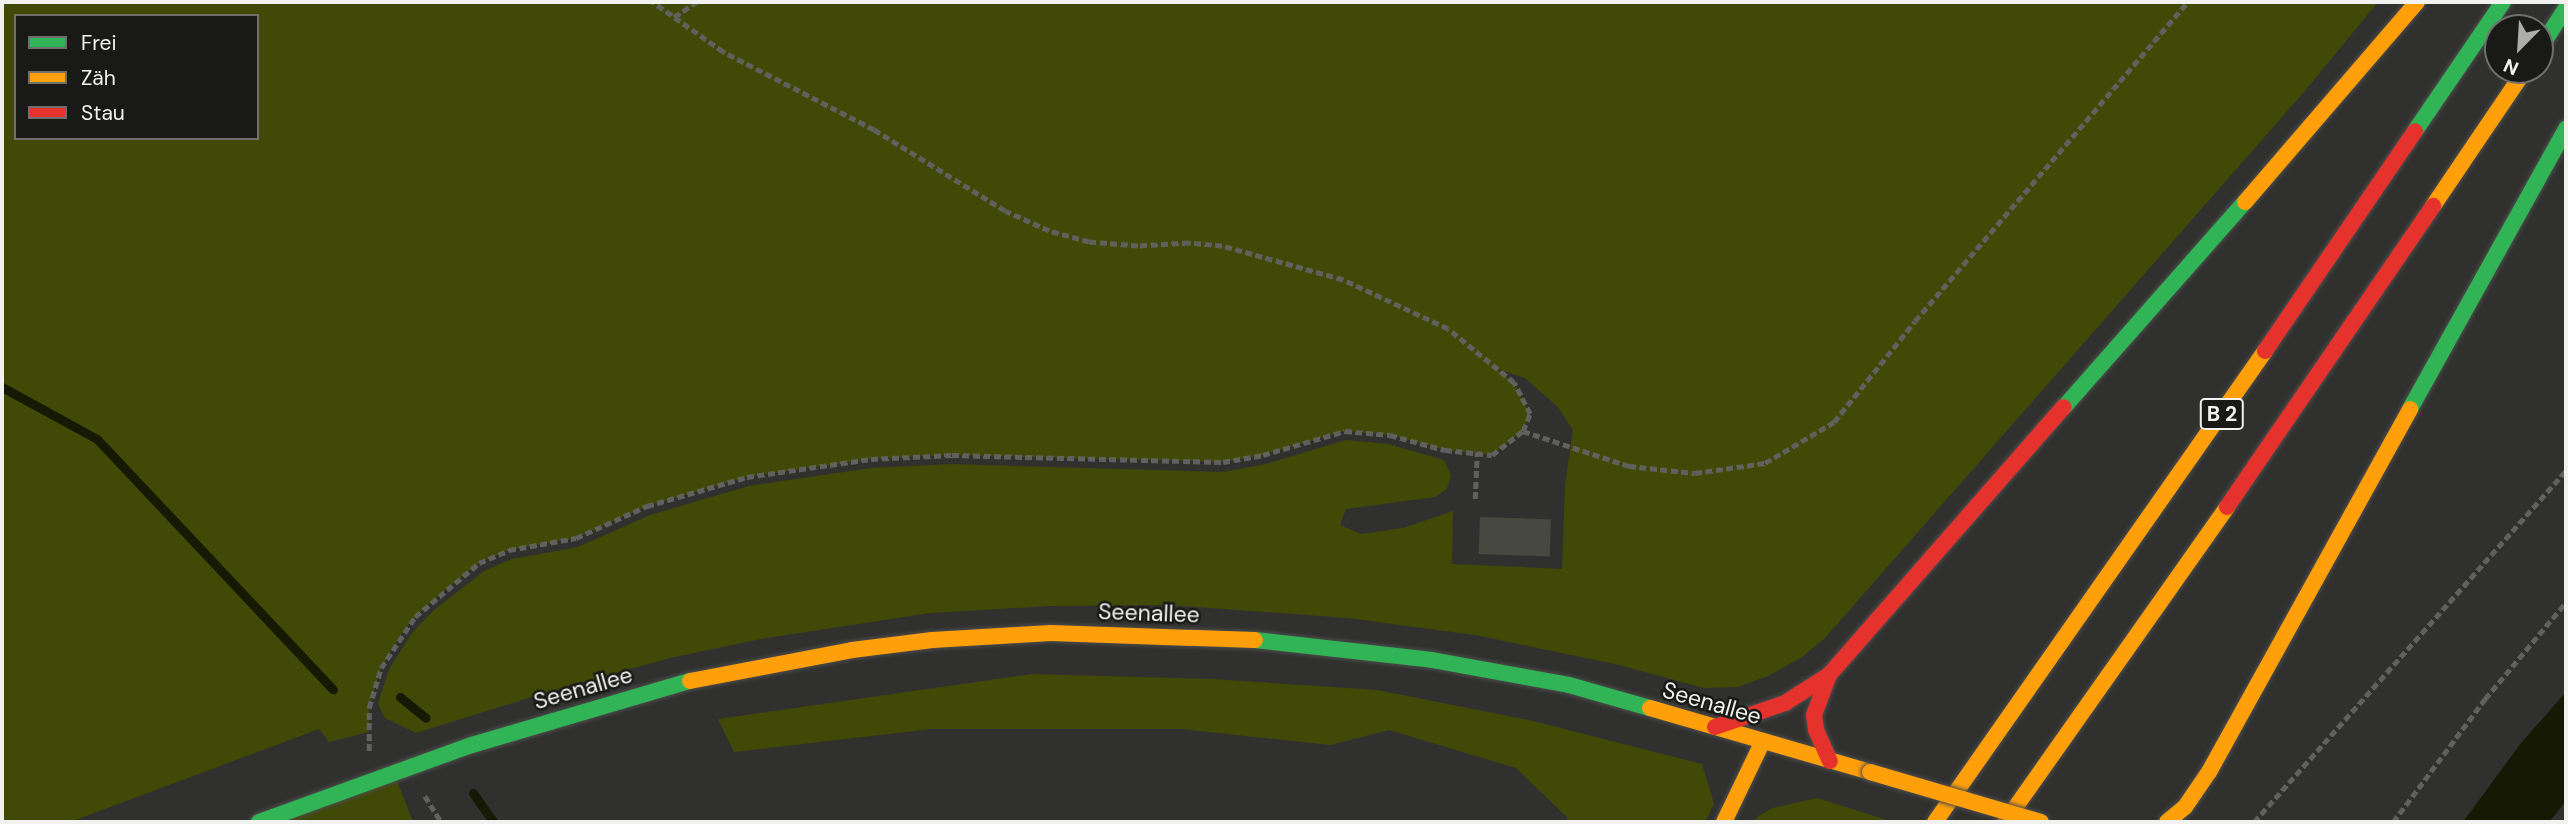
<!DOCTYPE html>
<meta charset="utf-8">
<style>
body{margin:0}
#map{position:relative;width:2568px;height:824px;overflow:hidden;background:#30312f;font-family:"DM Sans",sans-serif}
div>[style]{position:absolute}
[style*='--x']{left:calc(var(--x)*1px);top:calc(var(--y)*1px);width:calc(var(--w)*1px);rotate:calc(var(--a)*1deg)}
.green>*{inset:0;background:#404a06}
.water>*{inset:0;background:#161904}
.stream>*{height:9px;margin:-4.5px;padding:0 4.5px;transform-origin:4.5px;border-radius:4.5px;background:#161904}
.building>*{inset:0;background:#474940;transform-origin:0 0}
.path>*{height:4.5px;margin-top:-2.25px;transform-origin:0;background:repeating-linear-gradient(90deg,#60615f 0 7px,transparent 0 10.5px)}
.roads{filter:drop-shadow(0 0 2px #4c4c4b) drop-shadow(0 0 2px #4c4c4b)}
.fast>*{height:16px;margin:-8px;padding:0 8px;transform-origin:8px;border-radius:8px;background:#30b455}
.slow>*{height:16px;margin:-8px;padding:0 8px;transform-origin:8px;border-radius:8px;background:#ff9f0a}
.jam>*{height:16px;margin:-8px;padding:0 8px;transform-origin:8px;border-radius:8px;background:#e5322d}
.bridges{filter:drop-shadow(0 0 2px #4c4c4b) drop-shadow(0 0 2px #4c4c4b)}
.slow-bridge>*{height:16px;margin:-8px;padding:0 8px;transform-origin:8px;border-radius:8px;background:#ff9f0a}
span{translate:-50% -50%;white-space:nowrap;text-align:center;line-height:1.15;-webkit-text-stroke:5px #191918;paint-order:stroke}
.shield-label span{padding:2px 5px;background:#191918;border:2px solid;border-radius:5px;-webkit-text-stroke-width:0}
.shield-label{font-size:21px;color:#f1f2ef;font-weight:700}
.street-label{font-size:23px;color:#f1f2ef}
.frame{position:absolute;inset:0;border:4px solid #f1f2ef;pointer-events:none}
.legend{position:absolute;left:14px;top:14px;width:245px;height:126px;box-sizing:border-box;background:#191918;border:2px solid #6f706e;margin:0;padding:9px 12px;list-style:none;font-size:21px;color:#f1f2ef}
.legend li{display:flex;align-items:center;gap:14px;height:35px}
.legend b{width:35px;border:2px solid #6f706e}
.north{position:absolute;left:2484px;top:14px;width:70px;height:70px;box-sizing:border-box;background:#191918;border:2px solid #6f706e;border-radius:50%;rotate:204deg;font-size:19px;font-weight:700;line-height:28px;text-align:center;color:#f1f2ef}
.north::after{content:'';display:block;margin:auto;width:24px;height:32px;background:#adaeac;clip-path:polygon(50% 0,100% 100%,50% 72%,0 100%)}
</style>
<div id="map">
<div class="green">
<div style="clip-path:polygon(evenodd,2px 2px,2378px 2px,2304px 92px,1825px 638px,1802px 657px,1768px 676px,1738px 687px,1704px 688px,1615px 664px,1475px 635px,1348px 618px,1168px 605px,1050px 606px,930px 613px,761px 639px,670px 658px,564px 687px,416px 733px,385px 718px,378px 704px,389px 669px,412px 633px,433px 611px,484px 571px,512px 559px,578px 547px,650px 515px,749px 486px,871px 468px,952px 464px,1223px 472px,1266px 464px,1346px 440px,1388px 444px,1444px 460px,1451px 475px,1447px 489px,1435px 497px,1346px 509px,1340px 525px,1361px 534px,1403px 528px,1453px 511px,1452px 564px,1562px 569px,1565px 485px,1573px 430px,1558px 407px,1525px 378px,1498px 369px,1514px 383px,1530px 414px,1523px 431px,1492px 455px,1445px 450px,1390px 435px,1345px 431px,1263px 455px,1223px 462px,952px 455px,871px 459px,747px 477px,647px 506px,576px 538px,509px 550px,479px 563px,427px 605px,406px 627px,381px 668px,369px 708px,369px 732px,329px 742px,319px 729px,70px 822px,2px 822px,2px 2px,16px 16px,257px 16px,257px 138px,16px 138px,16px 16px)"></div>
<div style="clip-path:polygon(1032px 674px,1211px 679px,1377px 690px,1533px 721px,1702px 764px,1714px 804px,1705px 822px,1568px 822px,1567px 817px,1516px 768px,1389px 730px,1330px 745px,1181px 729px,931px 729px,734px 752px,718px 719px)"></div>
<div style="clip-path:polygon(394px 773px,413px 822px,259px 822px)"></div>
<div style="clip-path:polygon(1817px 798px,1890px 821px,1755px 822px,1758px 816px,1773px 808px)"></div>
</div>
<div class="water">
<div style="clip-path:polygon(2566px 692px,2566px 801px,2549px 822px,2463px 822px,2521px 743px)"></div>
</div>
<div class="stream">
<div style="--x:2;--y:387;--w:108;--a:28.7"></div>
<div style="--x:97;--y:439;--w:344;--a:46.7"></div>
<div style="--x:400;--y:697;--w:33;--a:39"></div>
<div style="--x:473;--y:793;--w:35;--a:55"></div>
</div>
<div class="building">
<div style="left:1480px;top:517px;width:71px;height:37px;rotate:2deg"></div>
</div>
<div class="path">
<div style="--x:674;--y:17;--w:27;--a:-34"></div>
<div style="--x:1523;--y:431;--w:112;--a:18.3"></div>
<div style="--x:1629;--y:466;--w:66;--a:6.1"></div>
<div style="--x:1695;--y:473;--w:71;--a:-8.1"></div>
<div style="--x:1765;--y:463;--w:80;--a:-30.7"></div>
<div style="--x:1834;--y:422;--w:129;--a:-51.3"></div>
<div style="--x:1915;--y:321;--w:419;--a:-49.5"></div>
<div style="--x:1475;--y:499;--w:46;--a:-87.5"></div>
<div style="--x:369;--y:751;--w:43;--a:-90"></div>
<div style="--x:369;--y:708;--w:42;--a:-73.3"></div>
<div style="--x:381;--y:668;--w:61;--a:-56.3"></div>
<div style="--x:415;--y:617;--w:84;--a:-40.2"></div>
<div style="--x:479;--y:563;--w:33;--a:-23"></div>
<div style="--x:509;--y:550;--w:68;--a:-10.2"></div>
<div style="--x:576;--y:538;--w:78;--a:-24.3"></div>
<div style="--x:647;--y:506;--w:104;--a:-16.2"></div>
<div style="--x:747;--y:477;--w:125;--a:-8.3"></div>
<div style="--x:871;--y:459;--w:81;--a:-2.8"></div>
<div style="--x:952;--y:455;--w:271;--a:1.5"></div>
<div style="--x:1223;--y:462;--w:41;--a:-9.9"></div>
<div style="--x:1263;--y:455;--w:85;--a:-16.3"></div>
<div style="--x:1345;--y:431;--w:45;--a:5.1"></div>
<div style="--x:1390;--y:435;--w:57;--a:15.3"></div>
<div style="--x:1445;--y:450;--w:47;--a:6.1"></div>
<div style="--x:1492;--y:455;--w:39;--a:-38"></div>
<div style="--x:1523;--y:431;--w:18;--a:-68"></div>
<div style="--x:1530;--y:414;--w:35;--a:-117"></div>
<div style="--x:1514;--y:383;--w:85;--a:-140.7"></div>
<div style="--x:1448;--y:329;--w:116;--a:-155"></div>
<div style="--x:1343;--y:280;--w:126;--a:-164.3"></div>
<div style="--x:1222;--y:246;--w:33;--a:-175"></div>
<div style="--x:1189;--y:243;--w:51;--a:176.6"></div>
<div style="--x:1138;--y:246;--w:49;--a:-175.3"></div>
<div style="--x:1089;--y:242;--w:41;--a:-164.6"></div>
<div style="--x:1049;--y:231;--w:48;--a:-155.6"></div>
<div style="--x:1005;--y:211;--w:154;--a:-148.3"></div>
<div style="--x:874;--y:130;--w:170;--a:-152.7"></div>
<div style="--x:723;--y:52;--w:87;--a:-144.8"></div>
<div style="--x:425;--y:796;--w:31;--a:58"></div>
<div style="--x:2254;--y:822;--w:470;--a:-48.4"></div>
<div style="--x:2393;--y:822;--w:154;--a:-53.2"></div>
<div style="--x:2485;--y:699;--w:126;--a:-50.1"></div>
</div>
<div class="roads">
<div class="fast">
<div style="--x:2540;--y:48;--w:48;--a:-57"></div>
<div style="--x:2415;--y:131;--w:156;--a:-55.7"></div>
<div style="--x:2064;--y:407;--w:273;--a:-48.6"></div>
<div style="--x:2410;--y:409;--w:321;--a:-60.9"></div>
<div style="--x:1255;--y:640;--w:178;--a:6.4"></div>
<div style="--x:1432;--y:660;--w:139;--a:10.3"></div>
<div style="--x:1569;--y:685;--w:84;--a:15.9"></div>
<div style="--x:259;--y:822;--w:226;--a:-19.9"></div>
<div style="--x:472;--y:745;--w:227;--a:-16.4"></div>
</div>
<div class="slow">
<div style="--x:2245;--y:202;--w:264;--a:-49.3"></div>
<div style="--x:2433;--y:206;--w:164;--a:-55.9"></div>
<div style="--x:690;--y:681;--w:165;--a:-10.8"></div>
<div style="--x:852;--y:650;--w:81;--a:-7.1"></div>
<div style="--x:932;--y:640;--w:119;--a:-3.4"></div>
<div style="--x:1051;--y:633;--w:204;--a:2"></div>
<div style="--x:1650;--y:708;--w:229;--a:16.2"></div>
<div style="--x:1724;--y:822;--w:90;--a:-64.3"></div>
<div style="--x:1935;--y:822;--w:575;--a:-54.98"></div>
<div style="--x:2005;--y:822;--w:385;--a:-54.8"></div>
<div style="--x:2167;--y:822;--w:23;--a:-40"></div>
<div style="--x:2185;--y:807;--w:42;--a:-55.6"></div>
<div style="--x:2209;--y:772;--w:415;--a:-61"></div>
</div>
<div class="jam">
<div style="--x:2265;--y:351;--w:266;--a:-55.7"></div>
<div style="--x:2227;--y:507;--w:365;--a:-55.6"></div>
<div style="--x:1829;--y:675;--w:43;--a:110.6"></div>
<div style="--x:1814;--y:715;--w:15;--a:82"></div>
<div style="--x:1816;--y:730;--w:34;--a:66"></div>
<div style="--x:1715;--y:727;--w:74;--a:-18.9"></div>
<div style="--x:1785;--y:703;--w:52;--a:-32.5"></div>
<div style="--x:1829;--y:675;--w:356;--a:-48.8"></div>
</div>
</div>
<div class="bridges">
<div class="slow-bridge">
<div style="--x:1870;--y:772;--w:178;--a:16.3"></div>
</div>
</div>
<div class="shield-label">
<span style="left:2222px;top:414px">B 2</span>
</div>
<div class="street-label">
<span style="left:1149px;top:613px;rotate:2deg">Seenallee</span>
<span style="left:583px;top:688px;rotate:-16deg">Seenallee</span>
<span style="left:1712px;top:703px;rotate:16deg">Seenallee</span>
</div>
<div class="frame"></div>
<ul class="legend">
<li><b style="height:9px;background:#30b455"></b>Frei</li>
<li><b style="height:9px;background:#ff9f0a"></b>Zäh</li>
<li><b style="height:9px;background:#e5322d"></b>Stau</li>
</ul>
<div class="north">N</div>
</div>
